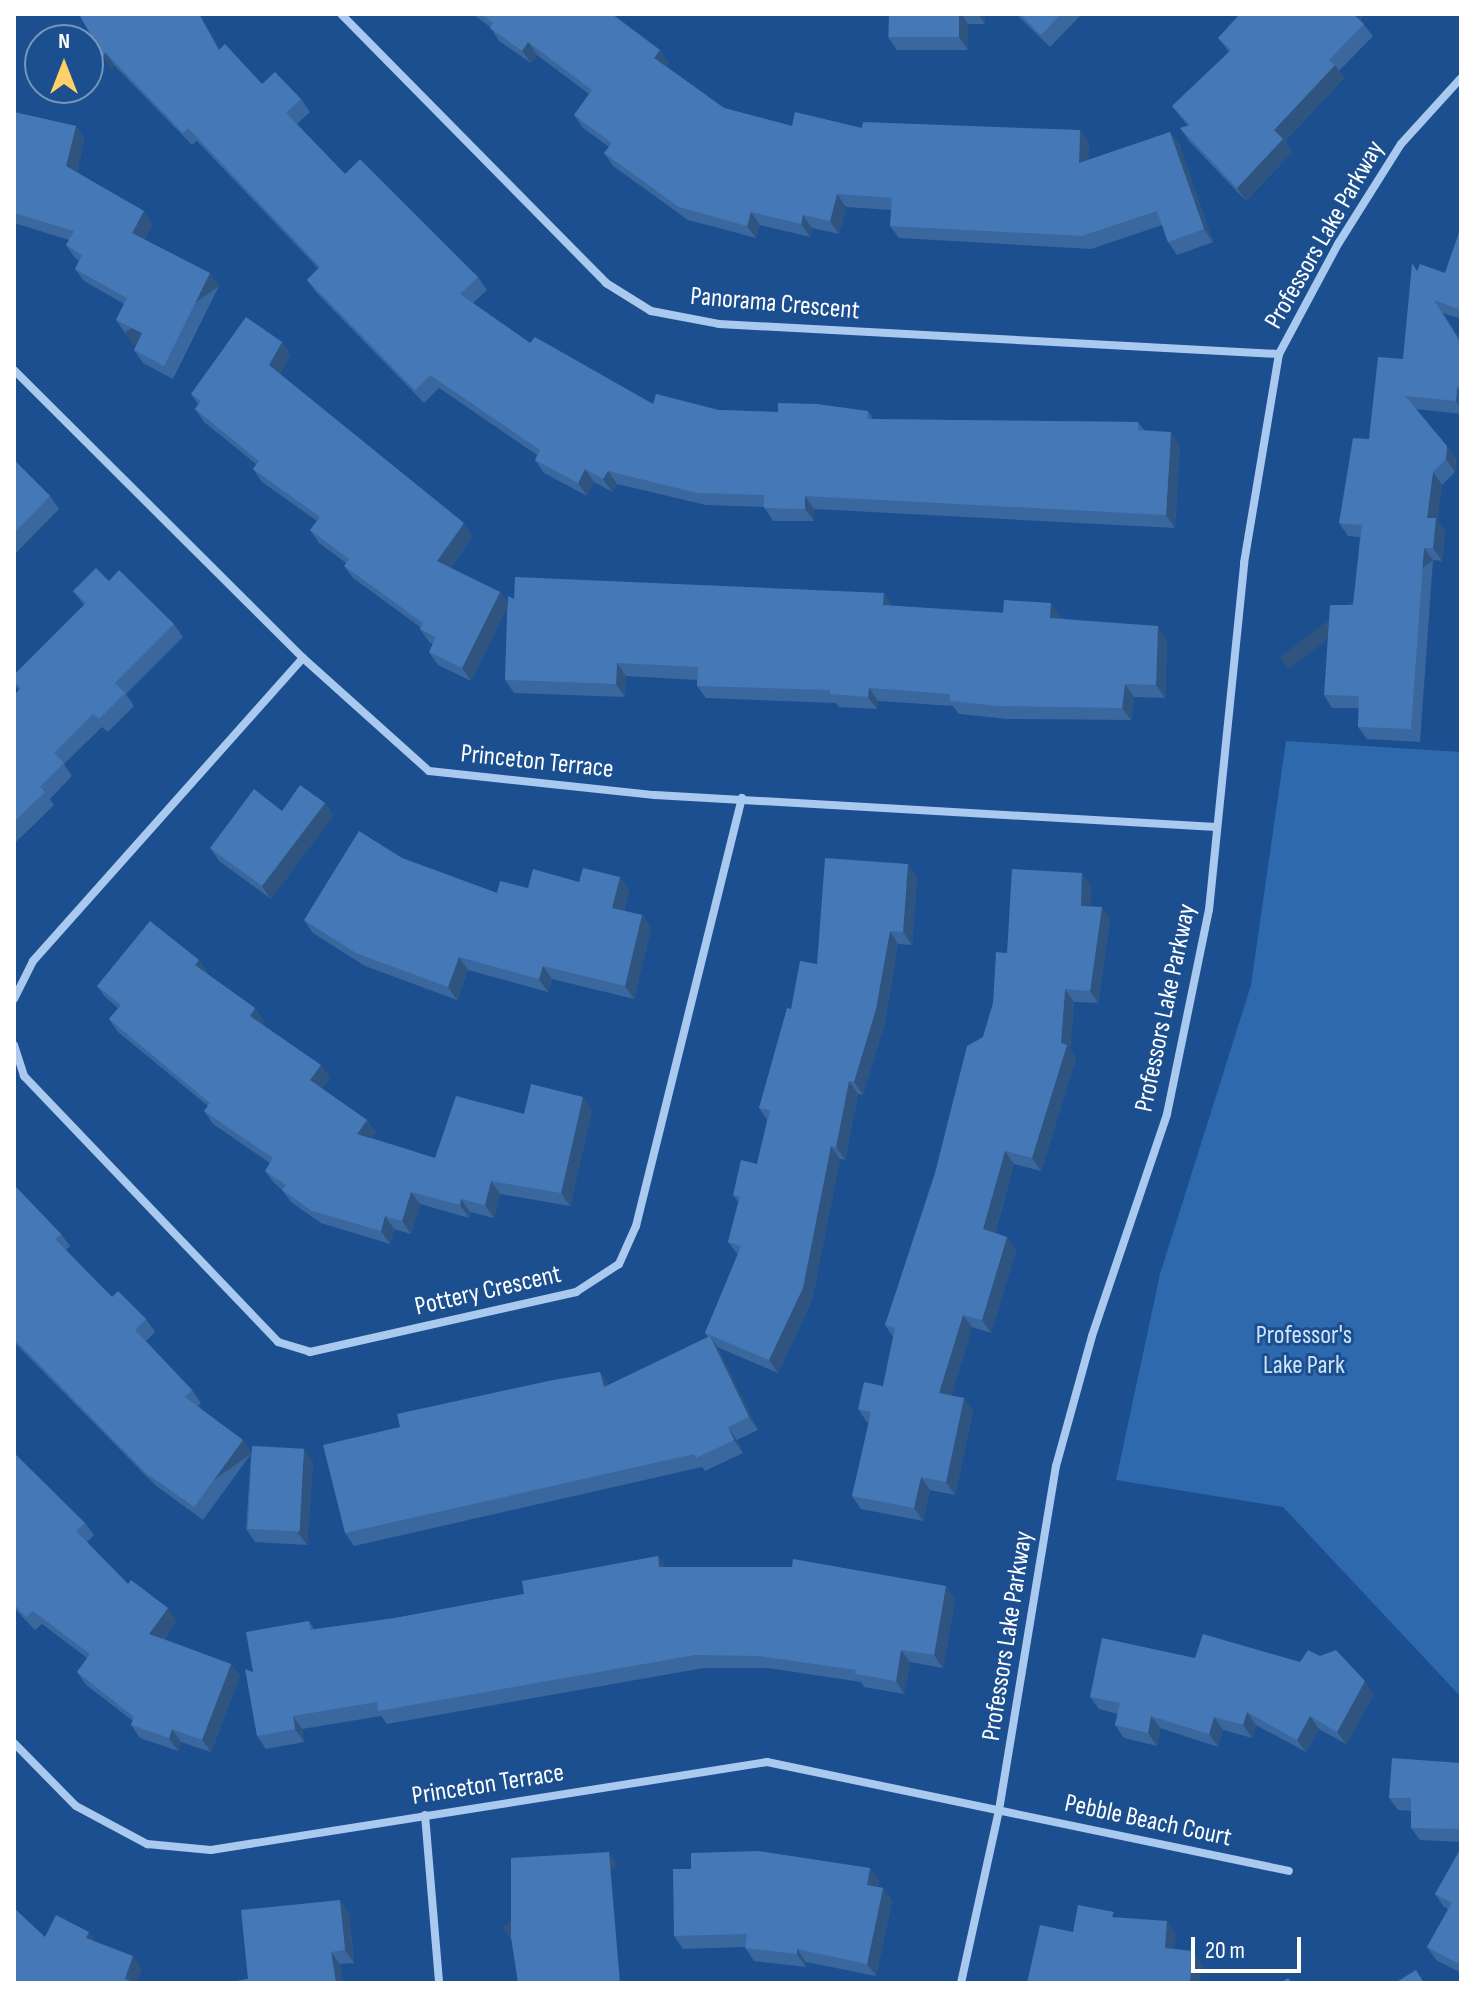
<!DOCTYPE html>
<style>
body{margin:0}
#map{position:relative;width:1475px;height:1997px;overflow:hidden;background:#1b4f8f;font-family:"Sofia Sans Condensed",sans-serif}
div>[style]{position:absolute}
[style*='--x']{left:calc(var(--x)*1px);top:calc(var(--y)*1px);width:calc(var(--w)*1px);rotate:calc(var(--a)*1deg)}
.green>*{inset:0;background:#2e69ad}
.minor>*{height:8px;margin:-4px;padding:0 4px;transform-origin:4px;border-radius:4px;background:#a9c9ee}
.wall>*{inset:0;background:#3a679d}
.shaded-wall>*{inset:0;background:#305480;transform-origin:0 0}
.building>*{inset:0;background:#4478b7;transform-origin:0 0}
span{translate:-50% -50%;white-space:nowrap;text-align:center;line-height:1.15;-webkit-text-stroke:6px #1b4f8f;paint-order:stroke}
.street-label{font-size:26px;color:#fff}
.park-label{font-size:26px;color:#cfe3fa}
.frame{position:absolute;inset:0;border:16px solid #fff;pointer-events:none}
.north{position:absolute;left:24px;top:24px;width:80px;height:80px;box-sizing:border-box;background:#1b4f8f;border:2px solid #7695bc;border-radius:50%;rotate:0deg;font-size:22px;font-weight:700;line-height:32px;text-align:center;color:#fff}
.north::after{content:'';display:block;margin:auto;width:28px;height:36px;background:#ffd166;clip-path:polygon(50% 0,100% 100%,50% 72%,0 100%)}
.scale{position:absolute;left:1191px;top:1937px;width:110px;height:36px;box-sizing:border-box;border:4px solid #fff;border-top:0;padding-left:10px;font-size:24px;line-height:28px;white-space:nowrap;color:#fff;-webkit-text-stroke:6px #1b4f8f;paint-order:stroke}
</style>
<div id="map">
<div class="green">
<div style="clip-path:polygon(1286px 741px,1461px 752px,1461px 1697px,1283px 1507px,1116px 1480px,1160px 1274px,1251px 985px)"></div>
</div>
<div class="minor">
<div style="--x:341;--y:14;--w:378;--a:45.4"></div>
<div style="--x:606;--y:283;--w:53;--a:31.9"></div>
<div style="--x:651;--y:311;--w:69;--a:10.8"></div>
<div style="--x:719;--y:324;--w:561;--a:3.07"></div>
<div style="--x:14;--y:370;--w:408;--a:44.9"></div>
<div style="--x:303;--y:658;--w:169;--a:41.9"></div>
<div style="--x:429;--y:771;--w:227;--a:6.1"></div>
<div style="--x:655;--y:795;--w:562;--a:3.26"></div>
<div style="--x:14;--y:999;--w:42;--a:-63.4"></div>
<div style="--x:33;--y:961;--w:406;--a:-48.3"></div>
<div style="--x:14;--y:1045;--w:33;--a:72"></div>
<div style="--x:24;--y:1076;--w:368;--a:46.3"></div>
<div style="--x:278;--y:1342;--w:34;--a:17"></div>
<div style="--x:310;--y:1352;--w:273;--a:-12.7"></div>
<div style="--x:576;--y:1292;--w:51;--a:-33.1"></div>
<div style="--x:619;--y:1264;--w:42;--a:-65.9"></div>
<div style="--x:636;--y:1226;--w:441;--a:-76.1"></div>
<div style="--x:14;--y:1743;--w:88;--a:45.5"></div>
<div style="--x:76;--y:1806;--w:81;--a:28.2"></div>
<div style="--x:147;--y:1844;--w:64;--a:5.4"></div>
<div style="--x:211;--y:1850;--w:563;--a:-8.99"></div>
<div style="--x:767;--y:1762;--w:533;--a:11.79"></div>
<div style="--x:425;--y:1815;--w:169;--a:85.2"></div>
<div style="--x:961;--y:1983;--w:177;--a:-77.6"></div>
<div style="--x:999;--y:1810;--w:349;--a:-80.6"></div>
<div style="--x:1056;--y:1466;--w:135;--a:-74.5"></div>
<div style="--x:1092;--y:1336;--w:234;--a:-71.3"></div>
<div style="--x:1167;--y:1114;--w:208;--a:-78.4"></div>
<div style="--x:1209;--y:910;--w:349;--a:-84.2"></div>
<div style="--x:1244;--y:563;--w:212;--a:-80.5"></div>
<div style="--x:1279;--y:354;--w:125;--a:-61.8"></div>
<div style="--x:1338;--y:244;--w:118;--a:-57.8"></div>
<div style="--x:1401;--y:144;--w:89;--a:-47.7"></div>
</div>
<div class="wall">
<div style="clip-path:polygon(79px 14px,220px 49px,262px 84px,301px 99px,310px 112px,297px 124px,345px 174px,478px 277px,487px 290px,473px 303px,530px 343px,653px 404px,719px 410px,778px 412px,868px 411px,873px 419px,1138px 422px,1144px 430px,1180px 445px,1175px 528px,814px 509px,814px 521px,773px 521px,764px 507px,706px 505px,617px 484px,612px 492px,594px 482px,587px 496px,544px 473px,535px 460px,537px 455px,439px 388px,424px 403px,316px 292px,307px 280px,318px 268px,197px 141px,192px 145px,114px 65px,112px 70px)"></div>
<div style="clip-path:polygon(473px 14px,612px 14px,669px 63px,666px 66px,724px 108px,792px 126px,862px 128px,1080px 130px,1089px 142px,1088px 160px,1170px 132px,1179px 144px,1213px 242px,1177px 255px,1168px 242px,1162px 225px,1091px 249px,899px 238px,890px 226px,891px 210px,846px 207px,839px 234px,812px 228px,810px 237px,760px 225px,756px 238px,688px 220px,613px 166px,604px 153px,609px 147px,583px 128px,574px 115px,589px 94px,537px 55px,531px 63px,499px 41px,490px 27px)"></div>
<div style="clip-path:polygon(889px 14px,985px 14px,985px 24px,968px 24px,968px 50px,897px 50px,888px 37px)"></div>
<div style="clip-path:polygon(1016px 14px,1082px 14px,1050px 47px)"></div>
<div style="clip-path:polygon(1240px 14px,1365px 14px,1360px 20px,1373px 36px,1339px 71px,1344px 78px,1285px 141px,1292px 152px,1246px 201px,1189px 141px,1180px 128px,1188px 126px,1172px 106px,1229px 52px,1218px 38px)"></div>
<div style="clip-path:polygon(14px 112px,76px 126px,84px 139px,77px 172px,153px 224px,144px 239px,219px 286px,173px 379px,143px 363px,134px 350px,139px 340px,125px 333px,116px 320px,124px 304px,84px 281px,75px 269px,79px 261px,75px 258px,66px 245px,69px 240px,14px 223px)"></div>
<div style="clip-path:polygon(1461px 227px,1461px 319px,1443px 313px,1461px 342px,1461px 414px,1416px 409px,1456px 458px,1455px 472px,1442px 485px,1437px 520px,1445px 531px,1442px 561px,1433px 560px,1420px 742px,1367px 739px,1358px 727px,1359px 708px,1332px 708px,1324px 695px,1353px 605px,1360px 537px,1348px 536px,1339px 523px,1369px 439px,1403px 359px,1417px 271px,1445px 273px)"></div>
<div style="clip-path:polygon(282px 342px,290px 355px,280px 374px,473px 536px,450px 568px,500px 592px,508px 603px,514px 599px,893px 606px,1060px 616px,1060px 618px,1167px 639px,1165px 698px,1134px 697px,1131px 720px,1007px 719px,959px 714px,953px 706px,878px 701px,877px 709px,839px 707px,836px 703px,706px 698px,697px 686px,697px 680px,626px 676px,625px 697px,514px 693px,505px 680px,507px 607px,471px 681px,438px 665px,429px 652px,433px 644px,429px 642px,420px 629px,420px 627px,353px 578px,344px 566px,346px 563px,319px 543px,310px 530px,317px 521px,262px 482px,253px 469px,256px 464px,204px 422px,195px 409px,198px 404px,191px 394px)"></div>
<div style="clip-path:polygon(14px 460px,50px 496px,59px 509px,14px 555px)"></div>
<div style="clip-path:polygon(109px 581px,174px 624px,183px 637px,126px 694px,134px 706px,108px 732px,102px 727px,64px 764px,72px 776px,50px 799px,54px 805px,14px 844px,14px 695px,19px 690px,14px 683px,14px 675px,84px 605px,73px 591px)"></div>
<div style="clip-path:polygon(325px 803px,333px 816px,271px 899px,219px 861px,210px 848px,282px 811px)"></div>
<div style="clip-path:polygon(402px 858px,497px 893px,579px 882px,629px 890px,624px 911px,642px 915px,651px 928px,634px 999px,552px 979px,548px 992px,468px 970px,457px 1000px,365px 966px,313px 933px,304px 920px)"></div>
<div style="clip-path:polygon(917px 877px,912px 945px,898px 944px,885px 1022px,863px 1095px,858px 1094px,845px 1160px,840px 1159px,812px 1300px,778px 1373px,717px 1347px,758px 1430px,737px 1440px,743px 1453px,705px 1471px,702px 1467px,354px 1546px,345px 1533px,400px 1427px,600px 1372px,609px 1385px,708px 1337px,705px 1333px,738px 1255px,728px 1242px,738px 1202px,733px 1195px,757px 1164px,767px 1120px,759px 1108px,791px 1009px,817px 964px)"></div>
<div style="clip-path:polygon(1091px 886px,1090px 906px,1110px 919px,1098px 1003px,1074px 1002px,1070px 1049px,1076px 1058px,1041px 1171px,1014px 1164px,995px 1233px,1007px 1237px,1016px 1250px,991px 1333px,972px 1327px,951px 1396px,964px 1398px,973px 1411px,955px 1495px,930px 1490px,923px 1521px,861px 1509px,852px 1496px,869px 1423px,867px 1422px,858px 1409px,883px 1386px,893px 1337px,885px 1325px,983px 1037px,1007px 953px)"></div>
<div style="clip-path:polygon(199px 960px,208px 973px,207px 974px,255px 1008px,264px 1021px,262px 1024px,330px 1077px,322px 1089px,367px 1120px,376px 1133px,372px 1138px,435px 1158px,524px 1114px,592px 1110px,570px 1206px,500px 1194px,494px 1218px,470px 1212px,469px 1218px,420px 1204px,411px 1234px,394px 1229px,390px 1244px,321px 1223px,291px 1202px,282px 1190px,274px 1183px,265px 1171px,270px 1163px,213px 1124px,204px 1111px,208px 1106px,118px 1032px,109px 1019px,118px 1008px,106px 998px,97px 986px)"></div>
<div style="clip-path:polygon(14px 1185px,61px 1234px,70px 1246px,66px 1250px,112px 1297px,146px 1319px,155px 1332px,146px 1341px,192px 1390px,201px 1403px,198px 1406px,251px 1452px,304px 1449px,313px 1462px,307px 1545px,255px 1542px,246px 1529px,251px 1454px,203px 1520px,155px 1485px,14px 1342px)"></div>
<div style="clip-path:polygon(14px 1453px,85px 1523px,94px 1535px,87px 1542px,128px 1584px,177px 1621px,164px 1639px,231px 1664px,240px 1676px,211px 1752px,181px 1742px,178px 1751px,140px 1738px,131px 1725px,133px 1721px,86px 1685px,77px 1672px,87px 1658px,42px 1624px,35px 1630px,14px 1608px)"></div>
<div style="clip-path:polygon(658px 1556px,665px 1567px,955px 1599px,943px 1668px,910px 1662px,904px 1694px,864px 1687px,861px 1682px,768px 1668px,704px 1668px,387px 1724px,381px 1716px,302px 1729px,304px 1742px,266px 1749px,257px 1736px,253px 1672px,309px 1621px,314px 1629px,395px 1618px,524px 1594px)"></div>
<div style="clip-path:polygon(1195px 1658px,1374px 1694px,1346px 1744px,1319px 1729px,1306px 1752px,1256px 1725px,1252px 1738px,1223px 1730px,1218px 1747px,1160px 1728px,1157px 1746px,1124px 1738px,1115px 1725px,1118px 1714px,1099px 1709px,1090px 1697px)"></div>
<div style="clip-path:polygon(1461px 1763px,1461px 1842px,1420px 1840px,1411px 1828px,1411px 1811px,1398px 1810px,1389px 1798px)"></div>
<div style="clip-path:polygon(1461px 1848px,1461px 1973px,1436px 1960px,1427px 1947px,1448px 1909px,1444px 1907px,1435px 1894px)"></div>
<div style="clip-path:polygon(870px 1868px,879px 1880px,878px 1887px,883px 1888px,892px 1901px,876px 1976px,806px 1962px,806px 1967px,754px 1961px,745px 1947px,683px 1949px,674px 1936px)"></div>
<div style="clip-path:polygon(349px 1913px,354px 1963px,340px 1964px,343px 1983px,226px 1983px,248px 1979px)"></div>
</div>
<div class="shaded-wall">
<div style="clip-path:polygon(199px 14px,200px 14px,228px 63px,219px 50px)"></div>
<div style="clip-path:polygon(959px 14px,962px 14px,968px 24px,968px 50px,959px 37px)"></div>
<div style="clip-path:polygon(978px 14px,985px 14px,985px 24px)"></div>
<div style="clip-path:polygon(1352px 14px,1365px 14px,1357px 22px)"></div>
<div style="clip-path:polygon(528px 42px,537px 55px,531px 63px,522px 51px)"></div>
<div style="clip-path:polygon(660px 50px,669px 63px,663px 71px,654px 58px)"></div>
<div style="clip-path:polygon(105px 52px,114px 65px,112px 70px,103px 57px)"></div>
<div style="clip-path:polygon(1335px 65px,1344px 78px,1285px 141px,1292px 152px,1246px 201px,1237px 188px,1274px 130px)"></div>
<div style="clip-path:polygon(76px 126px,84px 139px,75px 179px,66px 166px)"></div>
<div style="clip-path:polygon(1080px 130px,1089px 142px,1088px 176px,1079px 163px)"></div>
<div style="clip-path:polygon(1170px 132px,1179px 144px,1213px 242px,1204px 229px)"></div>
<div style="clip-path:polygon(837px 194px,846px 207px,839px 234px,830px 221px)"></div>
<div style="clip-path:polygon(144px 211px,153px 224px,141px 246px,132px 233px)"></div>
<div style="clip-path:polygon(751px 212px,760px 225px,756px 238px,747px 226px)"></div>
<div style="clip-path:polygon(803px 215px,812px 228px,810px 237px,801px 224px)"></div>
<div style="left:210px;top:273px;width:16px;height:104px;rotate:55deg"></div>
<div style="clip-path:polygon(282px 342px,290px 355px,278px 378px,269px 365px)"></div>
<div style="clip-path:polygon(1457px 388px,1461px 393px,1461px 409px,1456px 401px)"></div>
<div style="clip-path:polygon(1171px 432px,1180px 445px,1175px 528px,1166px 515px)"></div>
<div style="clip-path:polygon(1447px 446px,1456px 458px,1455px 472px,1446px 459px)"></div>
<div style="clip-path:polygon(585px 469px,594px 482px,587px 496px,578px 483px)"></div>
<div style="clip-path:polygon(608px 471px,617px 484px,612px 492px,603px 479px)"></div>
<div style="clip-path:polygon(1433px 472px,1442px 485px,1437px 520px,1445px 531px,1442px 561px,1433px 548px,1427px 518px)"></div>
<div style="clip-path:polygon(805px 496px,814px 509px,814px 521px,805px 509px)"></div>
<div style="clip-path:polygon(464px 523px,473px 536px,445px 574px,437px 561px)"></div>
<div style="left:1424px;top:548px;width:15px;height:181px;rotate:53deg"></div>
<div style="clip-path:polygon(500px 592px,509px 604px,471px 681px,462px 668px)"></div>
<div style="clip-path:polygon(884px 593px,893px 606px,883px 605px)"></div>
<div style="clip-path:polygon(1051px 603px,1060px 616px,1059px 630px,1050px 618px)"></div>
<div style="clip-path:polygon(1158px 626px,1167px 639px,1165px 698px,1156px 685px)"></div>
<div style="clip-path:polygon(617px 663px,626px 676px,625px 697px,616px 684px)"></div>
<div style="clip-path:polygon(1125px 684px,1134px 697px,1131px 720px,1122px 708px)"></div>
<div style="clip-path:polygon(869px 688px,878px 701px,877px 709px,868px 697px)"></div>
<div style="clip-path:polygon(325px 803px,333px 816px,271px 899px,262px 886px)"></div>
<div style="clip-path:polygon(908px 864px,917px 877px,912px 945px,903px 932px)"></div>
<div style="clip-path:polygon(1082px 873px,1091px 886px,1090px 919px,1081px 906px)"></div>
<div style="clip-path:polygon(620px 877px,629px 890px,621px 921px,612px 908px)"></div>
<div style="clip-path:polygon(1102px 907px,1110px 919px,1098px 1003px,1090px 991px)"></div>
<div style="clip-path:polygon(642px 915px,651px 928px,634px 999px,625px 986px)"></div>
<div style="clip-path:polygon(890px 931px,898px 944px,885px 1022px,863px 1095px,854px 1082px)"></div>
<div style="clip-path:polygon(459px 957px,468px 970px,457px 1000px,448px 987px)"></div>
<div style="clip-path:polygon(199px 960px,208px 973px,204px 978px,195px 965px)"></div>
<div style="clip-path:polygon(543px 966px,552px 979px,548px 992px,539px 979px)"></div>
<div style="clip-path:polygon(1065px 989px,1074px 1002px,1070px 1049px,1076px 1058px,1041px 1171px,1032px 1158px,1061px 1043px)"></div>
<div style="clip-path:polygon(255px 1008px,264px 1021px,258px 1029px,250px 1016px)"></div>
<div style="clip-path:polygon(321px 1065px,330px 1077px,319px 1093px,310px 1080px)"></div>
<div style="clip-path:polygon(849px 1081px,858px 1094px,845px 1160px,836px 1147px)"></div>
<div style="clip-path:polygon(583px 1097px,592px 1110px,570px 1206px,561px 1193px)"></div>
<div style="clip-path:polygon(367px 1120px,376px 1133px,366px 1146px,357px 1134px)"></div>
<div style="clip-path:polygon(831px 1146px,840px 1159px,812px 1300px,778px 1373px,769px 1360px)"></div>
<div style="clip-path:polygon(1005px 1151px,1014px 1164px,992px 1242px,983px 1229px)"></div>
<div style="clip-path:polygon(491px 1181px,500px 1194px,494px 1218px,485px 1205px)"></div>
<div style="clip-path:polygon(411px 1192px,420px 1204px,411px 1234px,402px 1221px)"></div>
<div style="clip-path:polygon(461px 1199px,470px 1212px,469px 1218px,460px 1205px)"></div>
<div style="clip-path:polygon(385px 1216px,394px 1229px,390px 1244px,381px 1231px)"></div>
<div style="clip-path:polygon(1007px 1237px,1016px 1250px,991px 1333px,982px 1320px)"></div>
<div style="clip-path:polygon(963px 1315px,972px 1327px,948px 1406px,939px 1393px)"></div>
<div style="clip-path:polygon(710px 1336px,719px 1349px,758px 1430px,749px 1417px)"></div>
<div style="clip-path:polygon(600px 1372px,609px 1385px,604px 1387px)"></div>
<div style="clip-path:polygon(964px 1398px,973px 1411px,955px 1495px,946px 1482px)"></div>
<div style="clip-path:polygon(728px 1427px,737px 1440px,743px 1453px,734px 1440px)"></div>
<div style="left:243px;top:1440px;width:16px;height:83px;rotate:55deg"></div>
<div style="clip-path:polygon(304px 1449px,313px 1462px,307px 1545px,298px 1533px)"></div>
<div style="clip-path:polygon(921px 1477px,930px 1490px,923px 1521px,914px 1508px)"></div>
<div style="clip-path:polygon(658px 1556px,667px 1569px,659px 1567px)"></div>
<div style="clip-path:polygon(946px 1586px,955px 1599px,943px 1668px,934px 1655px)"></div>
<div style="clip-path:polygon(168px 1608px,177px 1621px,158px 1646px,149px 1634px)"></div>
<div style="clip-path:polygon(901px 1650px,910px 1662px,904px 1694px,896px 1681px)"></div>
<div style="clip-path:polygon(231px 1664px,240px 1676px,211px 1752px,202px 1740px)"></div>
<div style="clip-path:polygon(1365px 1681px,1374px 1694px,1346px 1744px,1337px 1732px)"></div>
<div style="clip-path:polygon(1247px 1712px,1256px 1725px,1252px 1738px,1243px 1725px)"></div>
<div style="clip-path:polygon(293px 1716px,302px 1729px,304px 1742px,295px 1729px)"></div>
<div style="clip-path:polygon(1151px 1716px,1160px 1728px,1157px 1746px,1148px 1733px)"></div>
<div style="clip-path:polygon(1310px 1716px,1319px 1729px,1306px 1752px,1297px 1740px)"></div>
<div style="clip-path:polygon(1214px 1717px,1223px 1730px,1218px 1747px,1209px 1734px)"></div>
<div style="clip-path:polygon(172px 1729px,181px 1742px,178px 1751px,169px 1738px)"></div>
<div style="left:609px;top:1852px;width:16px;height:131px;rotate:55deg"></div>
<div style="clip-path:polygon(870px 1868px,879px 1880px,876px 1897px,867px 1885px)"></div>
<div style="clip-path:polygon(883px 1888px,892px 1901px,876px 1976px,867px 1964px)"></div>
<div style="clip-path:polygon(340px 1900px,349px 1913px,354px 1963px,345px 1950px)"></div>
<div style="clip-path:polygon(1167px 1921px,1176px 1934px,1174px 1960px,1165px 1948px)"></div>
<div style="clip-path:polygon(89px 1932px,98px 1945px,86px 1938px)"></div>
<div style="clip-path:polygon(797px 1949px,806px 1962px,806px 1967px,797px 1954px)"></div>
<div style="clip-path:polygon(1193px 1951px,1202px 1964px,1200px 1983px,1190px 1983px)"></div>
<div style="clip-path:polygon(331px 1952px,340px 1964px,343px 1983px,336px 1983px)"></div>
<div style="clip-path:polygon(133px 1956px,142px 1969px,137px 1983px,125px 1979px)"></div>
</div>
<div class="building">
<div style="clip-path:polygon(79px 14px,199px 14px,219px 50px,225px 44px,262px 84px,275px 72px,301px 99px,286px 113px,345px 174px,360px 159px,478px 277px,460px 294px,530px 343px,535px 337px,653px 404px,656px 394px,719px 410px,778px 412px,778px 403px,817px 404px,868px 411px,867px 419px,1138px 422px,1138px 430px,1171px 432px,1166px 515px,805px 496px,805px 509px,764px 508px,764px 495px,697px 493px,608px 471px,603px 479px,585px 469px,578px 483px,535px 460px,540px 450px,430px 375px,415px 390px,307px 280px,320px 267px,188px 128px,183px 133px,105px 52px,103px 57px)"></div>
<div style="clip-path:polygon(481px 14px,612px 14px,660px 50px,654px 58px,724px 108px,792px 126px,795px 112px,862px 128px,863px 122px,1080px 130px,1079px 163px,1170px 132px,1204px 229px,1168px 242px,1157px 211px,1082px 236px,890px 226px,892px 198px,837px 194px,830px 221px,803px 215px,801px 224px,751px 212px,747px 226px,679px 207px,604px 153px,612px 143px,574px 115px,592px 90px,528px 42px,522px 51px,490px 28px,493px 23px)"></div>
<div style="left:889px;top:14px;width:70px;height:23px"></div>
<div style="clip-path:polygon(1020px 14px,1061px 14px,1041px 35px)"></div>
<div style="clip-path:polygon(1240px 14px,1353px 14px,1364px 24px,1329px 60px,1335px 65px,1274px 130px,1283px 139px,1237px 188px,1180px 128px,1190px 125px,1172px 106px,1231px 50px,1218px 38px)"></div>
<div style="clip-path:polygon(14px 112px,76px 126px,66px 166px,144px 211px,132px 233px,210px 273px,164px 366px,134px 350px,142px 333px,116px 320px,127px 298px,75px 269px,82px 255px,66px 245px,74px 231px,14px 213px)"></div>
<div style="clip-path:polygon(1461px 227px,1461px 310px,1434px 300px,1461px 344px,1461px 384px,1457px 388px,1456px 401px,1405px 396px,1447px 446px,1446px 459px,1433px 472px,1427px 518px,1436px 518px,1433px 548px,1424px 548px,1411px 729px,1358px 727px,1359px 696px,1324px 695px,1330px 605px,1353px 605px,1362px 525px,1339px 523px,1353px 438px,1369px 439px,1378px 357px,1403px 359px,1412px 263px,1417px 271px,1420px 264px,1445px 273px)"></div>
<div style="clip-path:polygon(246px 317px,282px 342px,269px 365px,464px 523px,437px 561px,500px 592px,462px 668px,429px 652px,436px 637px,420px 629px,423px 623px,344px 566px,349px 559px,310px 530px,320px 517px,253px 469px,259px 461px,195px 409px,201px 401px,191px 394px)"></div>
<div style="clip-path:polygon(14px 460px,50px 496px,14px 533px)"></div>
<div style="clip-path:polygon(96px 568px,109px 581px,119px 570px,174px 624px,115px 683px,125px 693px,99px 719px,93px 714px,54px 753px,64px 763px,40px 787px,45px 792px,14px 822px,14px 695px,21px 688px,14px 682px,14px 675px,86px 603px,73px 591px)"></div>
<div style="clip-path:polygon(515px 577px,884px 593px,883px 605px,1003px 613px,1004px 600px,1051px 603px,1050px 618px,1158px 626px,1156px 685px,1125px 684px,1122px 708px,998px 706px,950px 701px,950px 694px,869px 688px,868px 697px,830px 694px,830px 690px,697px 686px,698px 667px,617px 663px,616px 684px,505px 680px,508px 596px,514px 599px)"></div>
<div style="clip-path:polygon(300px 785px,325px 803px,262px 886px,210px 848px,254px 789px,282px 811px)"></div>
<div style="clip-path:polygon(359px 831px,402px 858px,497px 893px,500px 881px,528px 888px,533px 869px,579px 882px,583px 868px,620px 877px,612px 908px,642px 915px,625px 986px,543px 966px,539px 979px,459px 957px,448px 987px,356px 953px,304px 920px)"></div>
<div style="clip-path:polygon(825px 858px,908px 864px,903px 932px,890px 931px,876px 1009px,854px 1082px,849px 1081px,836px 1147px,831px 1146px,803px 1288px,769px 1360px,705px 1333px,741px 1246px,728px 1242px,740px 1197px,733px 1195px,741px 1160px,757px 1164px,770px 1110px,759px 1108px,787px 1008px,791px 1009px,800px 961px,817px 964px)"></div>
<div style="clip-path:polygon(1012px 869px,1082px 873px,1081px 906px,1102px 907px,1090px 991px,1065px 989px,1061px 1043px,1067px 1045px,1032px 1158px,1005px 1151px,983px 1229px,1007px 1237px,982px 1320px,963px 1315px,939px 1393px,964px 1398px,946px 1482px,921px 1477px,914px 1508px,852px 1496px,871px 1412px,858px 1409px,864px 1382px,883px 1386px,895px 1328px,885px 1325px,935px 1173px,967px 1046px,983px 1037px,993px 1004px,996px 952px,1007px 953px)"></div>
<div style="clip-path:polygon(150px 921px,199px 960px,195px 965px,255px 1008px,250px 1016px,321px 1065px,310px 1080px,367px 1120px,357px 1134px,435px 1158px,456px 1096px,524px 1114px,531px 1084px,583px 1097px,561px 1193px,491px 1181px,485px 1205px,461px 1199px,460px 1205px,411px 1192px,402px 1221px,385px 1216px,381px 1231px,312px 1211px,282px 1190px,286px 1185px,265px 1171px,273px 1158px,204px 1111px,210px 1103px,109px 1019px,121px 1005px,97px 986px)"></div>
<div style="clip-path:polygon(14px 1185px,61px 1234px,55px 1239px,112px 1297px,118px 1291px,146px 1319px,135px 1330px,192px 1390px,185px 1397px,243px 1440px,194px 1507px,146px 1473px,14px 1339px)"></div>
<div style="clip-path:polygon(710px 1336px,749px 1417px,728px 1427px,734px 1440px,696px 1458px,694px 1454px,345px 1533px,323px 1445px,400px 1427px,397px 1414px,553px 1380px,600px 1372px,604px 1387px)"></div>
<div style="left:252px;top:1446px;width:52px;height:83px;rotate:3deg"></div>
<div style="clip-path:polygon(14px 1453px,85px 1523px,76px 1531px,128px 1584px,131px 1580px,168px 1608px,149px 1634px,231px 1664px,202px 1740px,172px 1729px,169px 1738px,131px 1725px,134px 1717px,77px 1672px,90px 1654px,33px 1611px,26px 1617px,14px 1604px,14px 1582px,16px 1580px,14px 1579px)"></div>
<div style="clip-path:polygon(658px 1556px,659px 1567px,792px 1567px,793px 1559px,946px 1586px,934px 1655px,901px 1650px,896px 1681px,855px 1674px,856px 1670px,759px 1656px,695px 1655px,378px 1711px,377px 1702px,293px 1716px,295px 1729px,257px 1736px,245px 1669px,253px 1672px,246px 1632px,309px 1621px,310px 1630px,395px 1618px,524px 1594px,522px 1581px)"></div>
<div style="clip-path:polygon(1203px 1634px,1300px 1662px,1308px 1650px,1320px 1656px,1336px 1650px,1365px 1681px,1337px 1732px,1310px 1716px,1297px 1740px,1247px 1712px,1243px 1725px,1214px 1717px,1209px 1734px,1151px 1716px,1148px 1733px,1115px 1725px,1120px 1703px,1090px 1697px,1102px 1638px,1195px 1658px)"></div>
<div style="clip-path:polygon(1392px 1758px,1461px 1763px,1461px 1829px,1411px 1828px,1411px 1798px,1389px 1798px)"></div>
<div style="clip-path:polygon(1461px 1848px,1461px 1965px,1427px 1947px,1452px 1903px,1435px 1894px)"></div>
<div style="clip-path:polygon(758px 1851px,870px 1868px,867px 1885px,883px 1888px,867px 1964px,797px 1949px,797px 1954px,745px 1948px,747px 1934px,674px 1936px,673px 1869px,691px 1869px,691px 1853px)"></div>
<div style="clip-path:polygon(609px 1852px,620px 1983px,518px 1983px,511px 1937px,511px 1858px)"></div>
<div style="clip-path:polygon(340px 1900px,345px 1950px,331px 1952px,336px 1983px,226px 1983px,248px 1979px,241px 1910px)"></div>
<div style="clip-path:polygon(1078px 1905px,1114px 1912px,1112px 1917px,1167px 1921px,1165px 1948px,1193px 1951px,1190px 1983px,1027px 1983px,1040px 1925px,1073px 1932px)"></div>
<div style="clip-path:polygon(14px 1908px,45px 1937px,56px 1915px,89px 1932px,86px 1938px,133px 1956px,125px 1979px,136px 1983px,14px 1983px)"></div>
<div style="clip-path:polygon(1416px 1970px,1424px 1983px,1395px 1983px)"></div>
<div style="clip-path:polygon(1288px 1978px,1292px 1983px,1280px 1983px)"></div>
</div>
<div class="street-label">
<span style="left:1325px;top:235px;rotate:-60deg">Professors Lake Parkway</span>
<span style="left:775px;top:304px;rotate:5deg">Panorama Crescent</span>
<span style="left:537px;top:762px;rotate:6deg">Princeton Terrace</span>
<span style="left:1166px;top:1008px;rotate:-78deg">Professors Lake Parkway</span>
<span style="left:488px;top:1291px;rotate:-13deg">Pottery Crescent</span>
<span style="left:1008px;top:1636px;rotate:-81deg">Professors Lake Parkway</span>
<span style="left:488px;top:1785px;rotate:-9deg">Princeton Terrace</span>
<span style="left:1148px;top:1821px;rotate:12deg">Pebble Beach Court</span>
</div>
<div class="park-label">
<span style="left:1304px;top:1351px">Professor's<br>Lake Park</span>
</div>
<div class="frame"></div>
<div class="north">N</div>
<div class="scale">20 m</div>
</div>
